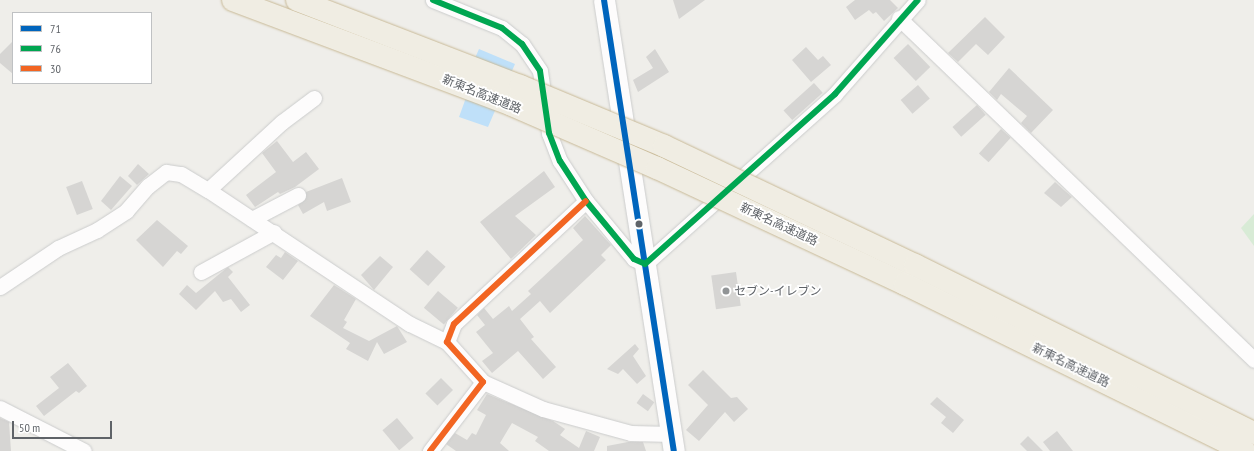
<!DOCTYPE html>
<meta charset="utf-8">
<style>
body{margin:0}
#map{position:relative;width:1254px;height:451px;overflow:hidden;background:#efeeea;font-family:"PT Sans Narrow","Noto Sans JP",sans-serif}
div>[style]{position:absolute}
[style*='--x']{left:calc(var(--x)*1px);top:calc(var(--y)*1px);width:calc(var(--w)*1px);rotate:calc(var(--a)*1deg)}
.green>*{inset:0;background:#d8ebd6}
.water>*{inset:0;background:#bfe0f9}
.building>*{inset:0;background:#d6d5d3;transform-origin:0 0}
.roads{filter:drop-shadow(0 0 1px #cbcccc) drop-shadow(0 0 1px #cbcccc)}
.street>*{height:15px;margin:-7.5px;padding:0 7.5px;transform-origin:7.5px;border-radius:7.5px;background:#fdfcfc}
.secondary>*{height:21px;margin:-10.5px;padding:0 10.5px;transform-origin:10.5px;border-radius:10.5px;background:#fdfcfc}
.bridges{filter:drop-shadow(0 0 1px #c8b996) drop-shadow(0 0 1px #c8b996)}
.highway-bridge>*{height:22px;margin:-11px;padding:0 11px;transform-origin:11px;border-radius:11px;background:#f0ede3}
.bus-1>*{height:6px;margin:-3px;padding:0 3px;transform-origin:3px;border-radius:3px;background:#0065bd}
.bus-2>*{height:6px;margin:-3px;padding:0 3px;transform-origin:3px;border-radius:3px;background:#00a651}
.bus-3>*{height:6px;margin:-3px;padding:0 3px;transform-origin:3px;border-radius:3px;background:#f26522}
.dots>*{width:11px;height:11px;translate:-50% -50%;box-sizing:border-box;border:2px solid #fff;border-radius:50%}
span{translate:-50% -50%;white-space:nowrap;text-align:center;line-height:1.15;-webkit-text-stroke:3.5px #fff;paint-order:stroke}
.street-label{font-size:12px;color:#5f6368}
.poi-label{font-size:12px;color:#5f6368}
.left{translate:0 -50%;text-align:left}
.legend{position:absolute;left:12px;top:12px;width:140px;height:72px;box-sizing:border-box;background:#fff;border:1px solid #bfc1c3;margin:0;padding:5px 7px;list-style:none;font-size:12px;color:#5f6368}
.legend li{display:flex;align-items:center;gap:8px;height:20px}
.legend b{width:20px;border:1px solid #bfc1c3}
.scale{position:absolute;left:12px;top:421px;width:100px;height:18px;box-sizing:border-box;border:2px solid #5f6368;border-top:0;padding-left:5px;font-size:12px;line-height:14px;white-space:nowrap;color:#5f6368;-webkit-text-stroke:3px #fff;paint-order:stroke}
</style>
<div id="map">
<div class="green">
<div style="clip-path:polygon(1254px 214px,1254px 246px,1241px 228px)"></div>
</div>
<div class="water">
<div style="clip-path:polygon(479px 49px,515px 64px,488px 127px,459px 117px,467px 95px,460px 92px)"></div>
</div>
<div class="building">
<div style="clip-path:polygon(673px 0,705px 0,679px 19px)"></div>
<div style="clip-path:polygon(855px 0,890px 0,898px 8px,884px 21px,876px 12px,873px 14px,869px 10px,855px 20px,846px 7px)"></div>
<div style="clip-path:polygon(985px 17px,1005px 37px,988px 55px,976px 44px,958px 62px,948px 53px)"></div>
<div style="clip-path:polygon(13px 41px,13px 74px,0 63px,0 54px)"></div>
<div style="left:908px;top:44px;width:32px;height:20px;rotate:46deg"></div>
<div style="clip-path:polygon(806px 47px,818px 60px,823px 56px,831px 65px,811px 82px,792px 60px)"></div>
<div style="clip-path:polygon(655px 49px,669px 72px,638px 92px,633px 80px,653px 68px,646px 57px)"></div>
<div style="clip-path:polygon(1009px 68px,1053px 110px,1031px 133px,1021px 123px,1027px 116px,1001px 94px,997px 100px,989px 92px)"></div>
<div style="left:814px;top:83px;width:13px;height:41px;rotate:48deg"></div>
<div style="left:918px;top:85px;width:18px;height:23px;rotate:49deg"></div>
<div style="left:977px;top:105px;width:13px;height:33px;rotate:48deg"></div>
<div style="left:1001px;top:129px;width:13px;height:33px;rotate:42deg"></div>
<div style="clip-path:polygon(277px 141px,293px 162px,306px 152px,319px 169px,295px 187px,280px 194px,278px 192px,255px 207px,246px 195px,276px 172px,262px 153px)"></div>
<div style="clip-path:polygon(138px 164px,149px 174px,137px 185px,128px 176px)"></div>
<div style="clip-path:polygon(544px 171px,555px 187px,515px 216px,536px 235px,511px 259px,480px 222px)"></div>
<div style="clip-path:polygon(120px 176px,132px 186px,111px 210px,101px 201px)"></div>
<div style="clip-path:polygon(342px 178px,351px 202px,327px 211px,324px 202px,303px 214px,298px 205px,305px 200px,306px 192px)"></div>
<div style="left:82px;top:181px;width:30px;height:17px;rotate:69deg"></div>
<div style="clip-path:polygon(1055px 182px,1072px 197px,1061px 207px,1044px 193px)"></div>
<div style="clip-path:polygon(585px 216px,611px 245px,601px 255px,606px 260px,550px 313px,540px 301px,520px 319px,534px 337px,531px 339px,556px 367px,543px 379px,518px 351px,492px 373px,482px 361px,493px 353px,476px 332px,485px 325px,477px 315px,484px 308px,493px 319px,509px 306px,512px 311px,531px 294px,528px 291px,583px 240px,573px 228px)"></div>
<div style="clip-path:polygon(157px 220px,188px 246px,181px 254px,177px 251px,163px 267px,136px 240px)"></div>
<div style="left:427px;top:250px;width:25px;height:26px;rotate:42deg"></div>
<div style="clip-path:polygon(285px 252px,298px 261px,283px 280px,266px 267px,276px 255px,281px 258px)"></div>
<div style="clip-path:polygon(380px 256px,393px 267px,374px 290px,361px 275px)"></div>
<div style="clip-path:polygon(228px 267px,233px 272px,228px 277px,250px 305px,241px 312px,231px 299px,223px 302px,215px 291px,196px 310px,179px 294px,187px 285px,196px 293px)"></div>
<div style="left:736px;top:272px;width:34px;height:25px;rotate:82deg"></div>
<div style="clip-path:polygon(334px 285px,356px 299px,344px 320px,347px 322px,343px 328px,369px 341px,397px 326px,407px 342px,384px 354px,377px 342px,368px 361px,346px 349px,350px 343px,310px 316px)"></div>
<div style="left:438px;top:291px;width:26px;height:22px;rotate:40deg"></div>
<div style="clip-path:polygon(635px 344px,639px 349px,633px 356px,646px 376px,637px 384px,623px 369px,618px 374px,607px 369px)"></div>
<div style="clip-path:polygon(68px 363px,87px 386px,79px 393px,76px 391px,44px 416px,36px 406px,59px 388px,50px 377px)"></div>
<div style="clip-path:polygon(703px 370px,731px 398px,737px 397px,748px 409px,734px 422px,725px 412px,699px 441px,686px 430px,708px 405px,688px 385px)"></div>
<div style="left:441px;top:378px;width:17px;height:22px;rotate:45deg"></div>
<div style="clip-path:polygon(487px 394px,553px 421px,565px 429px,560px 435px,579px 448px,586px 431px,600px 437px,594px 451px,549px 451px,535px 441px,538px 437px,512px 423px,500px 443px,509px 451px,456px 451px,446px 444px,455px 433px,467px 440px,472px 433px,476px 435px,486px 415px,477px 410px)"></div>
<div style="left:643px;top:394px;width:14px;height:11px;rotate:36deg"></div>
<div style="clip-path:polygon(937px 397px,964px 420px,953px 433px,941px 423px,946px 417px,930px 404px)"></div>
<div style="clip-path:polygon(0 418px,9px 422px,11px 451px,0 451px)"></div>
<div style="left:397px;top:418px;width:26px;height:19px;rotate:50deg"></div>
<div style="clip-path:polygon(1057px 431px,1073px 451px,1050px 451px,1043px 442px)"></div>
<div style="clip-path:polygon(1028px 436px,1043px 451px,1027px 451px,1020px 444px)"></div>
<div style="clip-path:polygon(628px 442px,643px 442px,646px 451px,607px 451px,607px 446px)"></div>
</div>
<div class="roads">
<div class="street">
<div style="--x:433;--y:0;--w:74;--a:22.1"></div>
<div style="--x:502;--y:28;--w:26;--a:39"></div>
<div style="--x:522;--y:44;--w:32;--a:56"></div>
<div style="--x:540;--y:71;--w:63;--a:81.7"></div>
<div style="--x:549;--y:133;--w:30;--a:69"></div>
<div style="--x:560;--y:161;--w:48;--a:57"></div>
<div style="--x:586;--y:201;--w:75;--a:50.4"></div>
<div style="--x:634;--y:259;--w:12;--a:24"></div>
<div style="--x:645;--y:264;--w:255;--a:-41.8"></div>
<div style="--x:835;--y:94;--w:125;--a:-48.6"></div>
<div style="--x:899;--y:18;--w:493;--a:43.9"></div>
<div style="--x:208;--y:190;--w:100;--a:-42.6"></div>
<div style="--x:282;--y:122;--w:40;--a:-37"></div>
<div style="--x:252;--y:219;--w:52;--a:-27.6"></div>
<div style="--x:201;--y:272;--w:83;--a:-28.7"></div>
<div style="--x:0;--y:287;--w:70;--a:-33.9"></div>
<div style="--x:58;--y:248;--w:43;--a:-24.8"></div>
<div style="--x:97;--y:230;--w:35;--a:-33"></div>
<div style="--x:126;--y:211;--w:33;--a:-49"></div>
<div style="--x:148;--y:186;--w:23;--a:-38"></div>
<div style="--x:166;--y:172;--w:15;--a:8"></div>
<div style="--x:181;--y:174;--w:31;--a:31"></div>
<div style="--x:208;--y:190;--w:242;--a:33.6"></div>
<div style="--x:410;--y:324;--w:41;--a:25.9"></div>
<div style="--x:483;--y:382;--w:66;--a:24.2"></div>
<div style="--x:543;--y:409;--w:91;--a:15.3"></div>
<div style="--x:631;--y:433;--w:40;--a:1.4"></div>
<div style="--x:0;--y:408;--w:94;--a:27.1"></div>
<div style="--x:430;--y:451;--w:87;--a:-52.5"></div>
<div style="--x:483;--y:382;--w:54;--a:-132"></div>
<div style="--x:447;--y:342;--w:19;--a:-69"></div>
<div style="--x:454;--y:324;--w:180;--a:-43"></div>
</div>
<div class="secondary">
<div style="--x:604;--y:0;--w:456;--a:81.2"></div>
</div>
</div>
<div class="bridges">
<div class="highway-bridge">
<div style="--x:233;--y:0;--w:298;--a:20.6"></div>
<div style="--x:512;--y:105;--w:158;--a:23.5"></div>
<div style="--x:657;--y:168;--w:274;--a:25.1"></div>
<div style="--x:905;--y:284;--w:379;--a:26.2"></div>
<div style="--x:297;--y:0;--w:239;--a:21.1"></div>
<div style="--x:520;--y:86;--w:156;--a:22.6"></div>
<div style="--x:664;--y:146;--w:278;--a:25.4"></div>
<div style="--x:915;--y:265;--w:378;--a:26.4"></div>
</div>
</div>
<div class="bus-1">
<div style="--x:604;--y:0;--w:456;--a:81.2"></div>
</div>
<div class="bus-2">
<div style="--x:433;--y:0;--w:74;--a:22.1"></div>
<div style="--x:502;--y:28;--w:26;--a:39"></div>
<div style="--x:522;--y:44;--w:32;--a:56"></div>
<div style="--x:540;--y:71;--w:63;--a:81.7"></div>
<div style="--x:549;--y:133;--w:30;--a:69"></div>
<div style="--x:560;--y:161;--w:48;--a:57"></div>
<div style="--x:586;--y:201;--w:75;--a:50.4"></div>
<div style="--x:634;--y:259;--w:12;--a:24"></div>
<div style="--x:645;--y:264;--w:255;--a:-41.8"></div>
<div style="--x:835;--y:94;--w:125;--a:-48.6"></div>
</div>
<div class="bus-3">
<div style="--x:430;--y:451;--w:87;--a:-52.5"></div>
<div style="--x:483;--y:382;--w:54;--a:-132"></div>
<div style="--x:447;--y:342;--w:19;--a:-69"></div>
<div style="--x:454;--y:324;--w:180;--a:-43"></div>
</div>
<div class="dots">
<div style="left:639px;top:224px;background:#5f6368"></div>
<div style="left:726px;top:291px;background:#919496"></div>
</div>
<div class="street-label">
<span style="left:482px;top:94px;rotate:22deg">新東名高速道路</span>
<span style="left:779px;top:224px;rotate:25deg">新東名高速道路</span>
<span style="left:1071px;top:365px;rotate:26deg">新東名高速道路</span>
</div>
<div class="poi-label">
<span class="left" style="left:734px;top:291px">セブン-イレブン</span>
</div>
<ul class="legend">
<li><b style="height:5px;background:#0065bd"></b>71</li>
<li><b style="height:5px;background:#00a651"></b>76</li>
<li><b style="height:5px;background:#f26522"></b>30</li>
</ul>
<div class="scale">50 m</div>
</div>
